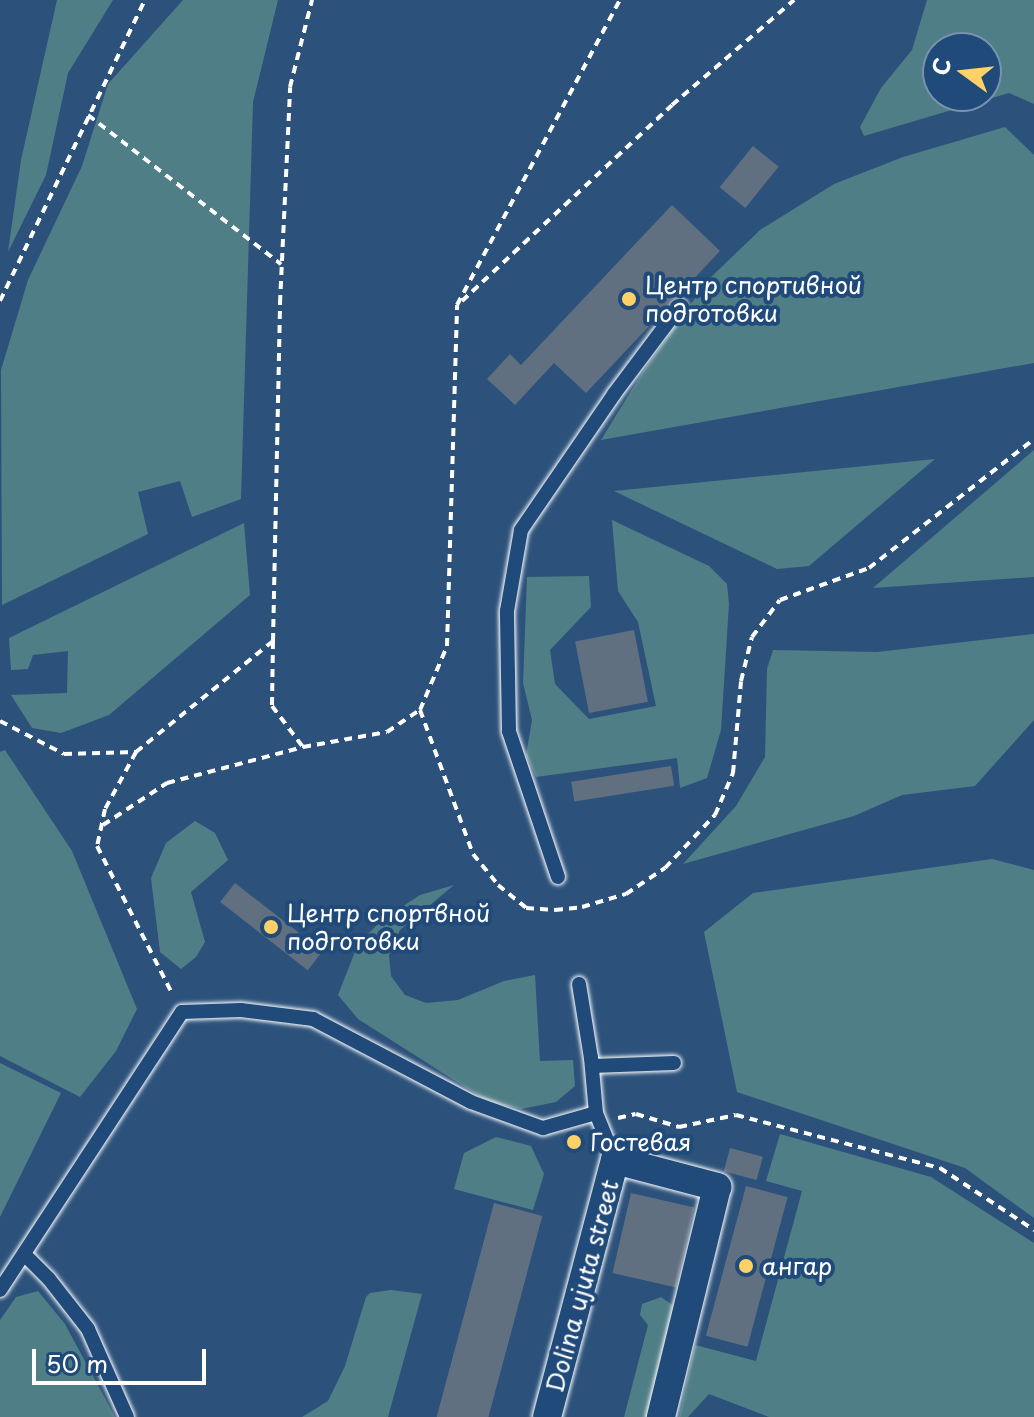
<!DOCTYPE html>
<meta charset="utf-8">
<style>
body{margin:0}
#map{position:relative;width:1034px;height:1417px;overflow:hidden;background:#2c527b;font-family:"Playpen Sans",sans-serif}
div>[style]{position:absolute}
[style*='--x']{left:calc(var(--x)*1px);top:calc(var(--y)*1px);width:calc(var(--w)*1px);rotate:calc(var(--a)*1deg)}
.green>*{inset:0;background:#507e87}
.building>*{inset:0;background:#617081;transform-origin:0 0}
.path>*{height:4px;margin-top:-2px;transform-origin:0;background:repeating-linear-gradient(90deg,#fff 0 8px,transparent 0 14px)}
.roads{filter:drop-shadow(0 0 2px #fff) drop-shadow(0 0 2px #fff)}
.lane>*{height:14px;margin:-7px;padding:0 7px;transform-origin:7px;border-radius:7px;background:#1f4a7a}
.street>*{height:28px;margin:-14px;padding:0 14px;transform-origin:14px;border-radius:14px;background:#1f4a7a}
.dots>*{width:22px;height:22px;translate:-50% -50%;box-sizing:border-box;border:4px solid #1f4a7a;border-radius:50%}
span{translate:-50% -50%;white-space:nowrap;text-align:center;line-height:1.15;-webkit-text-stroke:8px #1f4a7a;paint-order:stroke}
.poi-label{font-size:24px;color:#fff}
.left{translate:0 -50%;text-align:left}
.street-label{font-size:24px;color:#fff}
.north{position:absolute;left:922px;top:32px;width:80px;height:80px;box-sizing:border-box;background:#1f4a7a;border:2px solid #7992af;border-radius:50%;rotate:285deg;font-size:22px;font-weight:700;line-height:32px;text-align:center;color:#fff}
.north::after{content:'';display:block;margin:auto;width:28px;height:36px;background:#ffd166;clip-path:polygon(50% 0,100% 100%,50% 72%,0 100%)}
.scale{position:absolute;left:32px;top:1349px;width:174px;height:36px;box-sizing:border-box;border:4px solid #fff;border-top:0;padding-left:10px;font-size:24px;line-height:28px;white-space:nowrap;color:#fff;-webkit-text-stroke:6px #1f4a7a;paint-order:stroke}
</style>
<div id="map">
<div class="green">
<div style="clip-path:polygon(57px 0,113px 0,68px 73px,46px 175px,8px 252px,21px 160px)"></div>
<div style="clip-path:polygon(183px 0,278px 0,253px 102px,241px 499px,192px 517px,180px 481px,138px 492px,148px 534px,2px 605px,1px 370px,28px 280px,82px 166px,108px 84px)"></div>
<div style="clip-path:polygon(evenodd,927px 0,1034px 0,1034px 104px,1009px 93px,864px 136px,860px 127px,881px 88px,912px 50px,927px 0,938px 48px,986px 48px,986px 96px,938px 96px,938px 48px)"></div>
<div style="clip-path:polygon(1005px 127px,1034px 155px,1034px 363px,601px 440px,642px 373px,708px 280px,760px 230px,834px 184px,903px 157px)"></div>
<div style="clip-path:polygon(1034px 450px,1034px 577px,873px 588px)"></div>
<div style="clip-path:polygon(935px 459px,809px 566px,777px 569px,614px 491px)"></div>
<div style="clip-path:polygon(612px 520px,709px 566px,727px 584px,729px 604px,721px 730px,707px 778px,680px 788px,677px 758px,536px 777px,526px 755px,532px 720px,523px 683px,527px 577px,589px 576px,591px 607px,550px 650px,555px 684px,589px 719px,656px 706px,638px 622px,618px 591px)"></div>
<div style="clip-path:polygon(244px 523px,250px 595px,109px 715px,61px 733px,32px 728px,11px 695px,67px 693px,68px 651px,33px 655px,28px 669px,11px 670px,9px 638px)"></div>
<div style="clip-path:polygon(1034px 634px,1034px 720px,975px 786px,902px 795px,854px 816px,683px 864px,736px 806px,765px 757px,767px 669px,773px 650px,877px 652px)"></div>
<div style="clip-path:polygon(5px 750px,72px 851px,137px 1009px,116px 1051px,80px 1097px,0 1056px,0 752px)"></div>
<div style="clip-path:polygon(195px 821px,215px 833px,228px 860px,191px 892px,205px 942px,196px 957px,181px 969px,160px 952px,151px 878px,166px 843px)"></div>
<div style="clip-path:polygon(992px 859px,1034px 870px,1034px 1218px,965px 1168px,737px 1092px,704px 932px,753px 893px)"></div>
<div style="clip-path:polygon(454px 885px,400px 930px,389px 955px,391px 976px,405px 995px,426px 1003px,458px 1000px,504px 981px,535px 975px,540px 1061px,573px 1060px,575px 1086px,556px 1102px,521px 1109px,487px 1101px,358px 1019px,338px 995px,358px 944px,382px 920px,420px 895px)"></div>
<div style="clip-path:polygon(0 1063px,61px 1093px,0 1217px)"></div>
<div style="clip-path:polygon(780px 1134px,931px 1177px,1034px 1243px,1034px 1417px,769px 1417px,709px 1394px,688px 1417px,679px 1417px,695px 1345px,756px 1361px,802px 1191px,766px 1181px)"></div>
<div style="clip-path:polygon(496px 1137px,531px 1146px,544px 1174px,533px 1210px,454px 1189px,464px 1153px)"></div>
<div style="clip-path:polygon(391px 1290px,422px 1294px,388px 1417px,302px 1417px,328px 1401px,345px 1366px,366px 1297px,370px 1293px)"></div>
<div style="clip-path:polygon(38px 1291px,65px 1324px,115px 1417px,0 1417px,0 1320px,16px 1297px)"></div>
<div style="clip-path:polygon(661px 1297px,677px 1308px,648px 1417px,624px 1417px,648px 1325px,640px 1315px,642px 1304px)"></div>
</div>
<div class="building">
<div style="left:753px;top:146px;width:33px;height:53px;rotate:39deg"></div>
<div style="clip-path:polygon(672px 205px,720px 251px,586px 393px,554px 363px,515px 405px,487px 379px,510px 354px,521px 365px)"></div>
<div style="left:634px;top:630px;width:73px;height:60px;rotate:79deg"></div>
<div style="left:671px;top:766px;width:20px;height:101px;rotate:81deg"></div>
<div style="left:235px;top:883px;width:111px;height:24px;rotate:38deg"></div>
<div style="left:730px;top:1148px;width:34px;height:24px;rotate:15deg"></div>
<div style="left:746px;top:1186px;width:43px;height:155px;rotate:15deg"></div>
<div style="left:631px;top:1193px;width:65px;height:82px;rotate:13deg"></div>
<div style="left:494px;top:1203px;width:50px;height:222px;rotate:15deg"></div>
</div>
<div class="path">
<div style="--x:88;--y:115;--w:244;--a:37.7"></div>
<div style="--x:0;--y:301;--w:334;--a:-64.3"></div>
<div style="--x:462;--y:301;--w:287;--a:-43"></div>
<div style="--x:672;--y:105;--w:161;--a:-40.7"></div>
<div style="--x:273;--y:641;--w:65;--a:90.9"></div>
<div style="--x:272;--y:706;--w:51;--a:52.9"></div>
<div style="--x:303;--y:747;--w:85;--a:-10.1"></div>
<div style="--x:387;--y:732;--w:40;--a:-34"></div>
<div style="--x:420;--y:710;--w:69;--a:-67.1"></div>
<div style="--x:447;--y:646;--w:341;--a:-88.3"></div>
<div style="--x:457;--y:305;--w:346;--a:-61.9"></div>
<div style="--x:420;--y:710;--w:153;--a:69.8"></div>
<div style="--x:473;--y:854;--w:40;--a:51"></div>
<div style="--x:498;--y:885;--w:36;--a:39"></div>
<div style="--x:526;--y:908;--w:29;--a:4"></div>
<div style="--x:555;--y:910;--w:27;--a:-6"></div>
<div style="--x:582;--y:907;--w:46;--a:-16.5"></div>
<div style="--x:626;--y:894;--w:47;--a:-33.7"></div>
<div style="--x:665;--y:868;--w:73;--a:-46.7"></div>
<div style="--x:715;--y:815;--w:46;--a:-66.8"></div>
<div style="--x:733;--y:773;--w:92;--a:-85"></div>
<div style="--x:741;--y:681;--w:45;--a:-76"></div>
<div style="--x:752;--y:637;--w:46;--a:-52.9"></div>
<div style="--x:780;--y:600;--w:95;--a:-19.8"></div>
<div style="--x:869;--y:568;--w:209;--a:-38"></div>
<div style="--x:0;--y:721;--w:72;--a:27.3"></div>
<div style="--x:64;--y:754;--w:72;--a:-1.6"></div>
<div style="--x:136;--y:752;--w:65;--a:118.5"></div>
<div style="--x:105;--y:809;--w:38;--a:102"></div>
<div style="--x:97;--y:846;--w:167;--a:63"></div>
<div style="--x:136;--y:752;--w:176;--a:-39"></div>
<div style="--x:273;--y:641;--w:338;--a:-88.8"></div>
<div style="--x:280;--y:303;--w:216;--a:-87.3"></div>
<div style="--x:290;--y:87;--w:90;--a:-75.8"></div>
<div style="--x:103;--y:825;--w:77;--a:-33.3"></div>
<div style="--x:167;--y:783;--w:141;--a:-14.8"></div>
<div style="--x:618;--y:1118;--w:18;--a:-13"></div>
<div style="--x:636;--y:1114;--w:45;--a:16.8"></div>
<div style="--x:679;--y:1127;--w:58;--a:-11.9"></div>
<div style="--x:736;--y:1115;--w:211;--a:14.6"></div>
<div style="--x:940;--y:1168;--w:113;--a:33.4"></div>
</div>
<div class="roads">
<div class="lane">
<div style="--x:558;--y:877;--w:154;--a:-108.6"></div>
<div style="--x:509;--y:731;--w:120;--a:-91"></div>
<div style="--x:507;--y:611;--w:82;--a:-80.2"></div>
<div style="--x:521;--y:530;--w:165;--a:-55.6"></div>
<div style="--x:614;--y:394;--w:110;--a:-53.1"></div>
<div style="--x:579;--y:984;--w:75;--a:80.8"></div>
<div style="--x:591;--y:1058;--w:55;--a:84.8"></div>
<div style="--x:596;--y:1113;--w:51;--a:68"></div>
<div style="--x:592;--y:1066;--w:82;--a:-2.1"></div>
<div style="--x:24;--y:1254;--w:35;--a:45"></div>
<div style="--x:49;--y:1279;--w:63;--a:52"></div>
<div style="--x:88;--y:1329;--w:96;--a:66.1"></div>
<div style="--x:0;--y:1290;--w:332;--a:-56.8"></div>
<div style="--x:182;--y:1012;--w:59;--a:-1.9"></div>
<div style="--x:241;--y:1010;--w:73;--a:7.1"></div>
<div style="--x:313;--y:1019;--w:178;--a:27.7"></div>
<div style="--x:471;--y:1102;--w:77;--a:19.9"></div>
<div style="--x:543;--y:1128;--w:55;--a:-15.8"></div>
</div>
<div class="street">
<div style="--x:547;--y:1417;--w:266;--a:-75.2"></div>
<div style="--x:615;--y:1160;--w:106;--a:14.8"></div>
<div style="--x:717;--y:1187;--w:237;--a:103.7"></div>
</div>
</div>
<div class="dots">
<div style="left:629px;top:299px;background:#ffd166"></div>
<div style="left:271px;top:927px;background:#ffd166"></div>
<div style="left:574px;top:1142px;background:#ffd166"></div>
<div style="left:746px;top:1266px;background:#ffd166"></div>
</div>
<div class="poi-label">
<span class="left" style="left:645px;top:299px">Центр спортивной<br>подготовки</span>
<span class="left" style="left:287px;top:927px">Центр спортвной<br>подготовки</span>
<span class="left" style="left:590px;top:1142px">Гостевая</span>
<span class="left" style="left:762px;top:1266px">ангар</span>
</div>
<div class="street-label">
<span style="left:582px;top:1286px;rotate:-75deg">Dolina ujuta street</span>
</div>
<div class="north">С</div>
<div class="scale">50 m</div>
</div>
